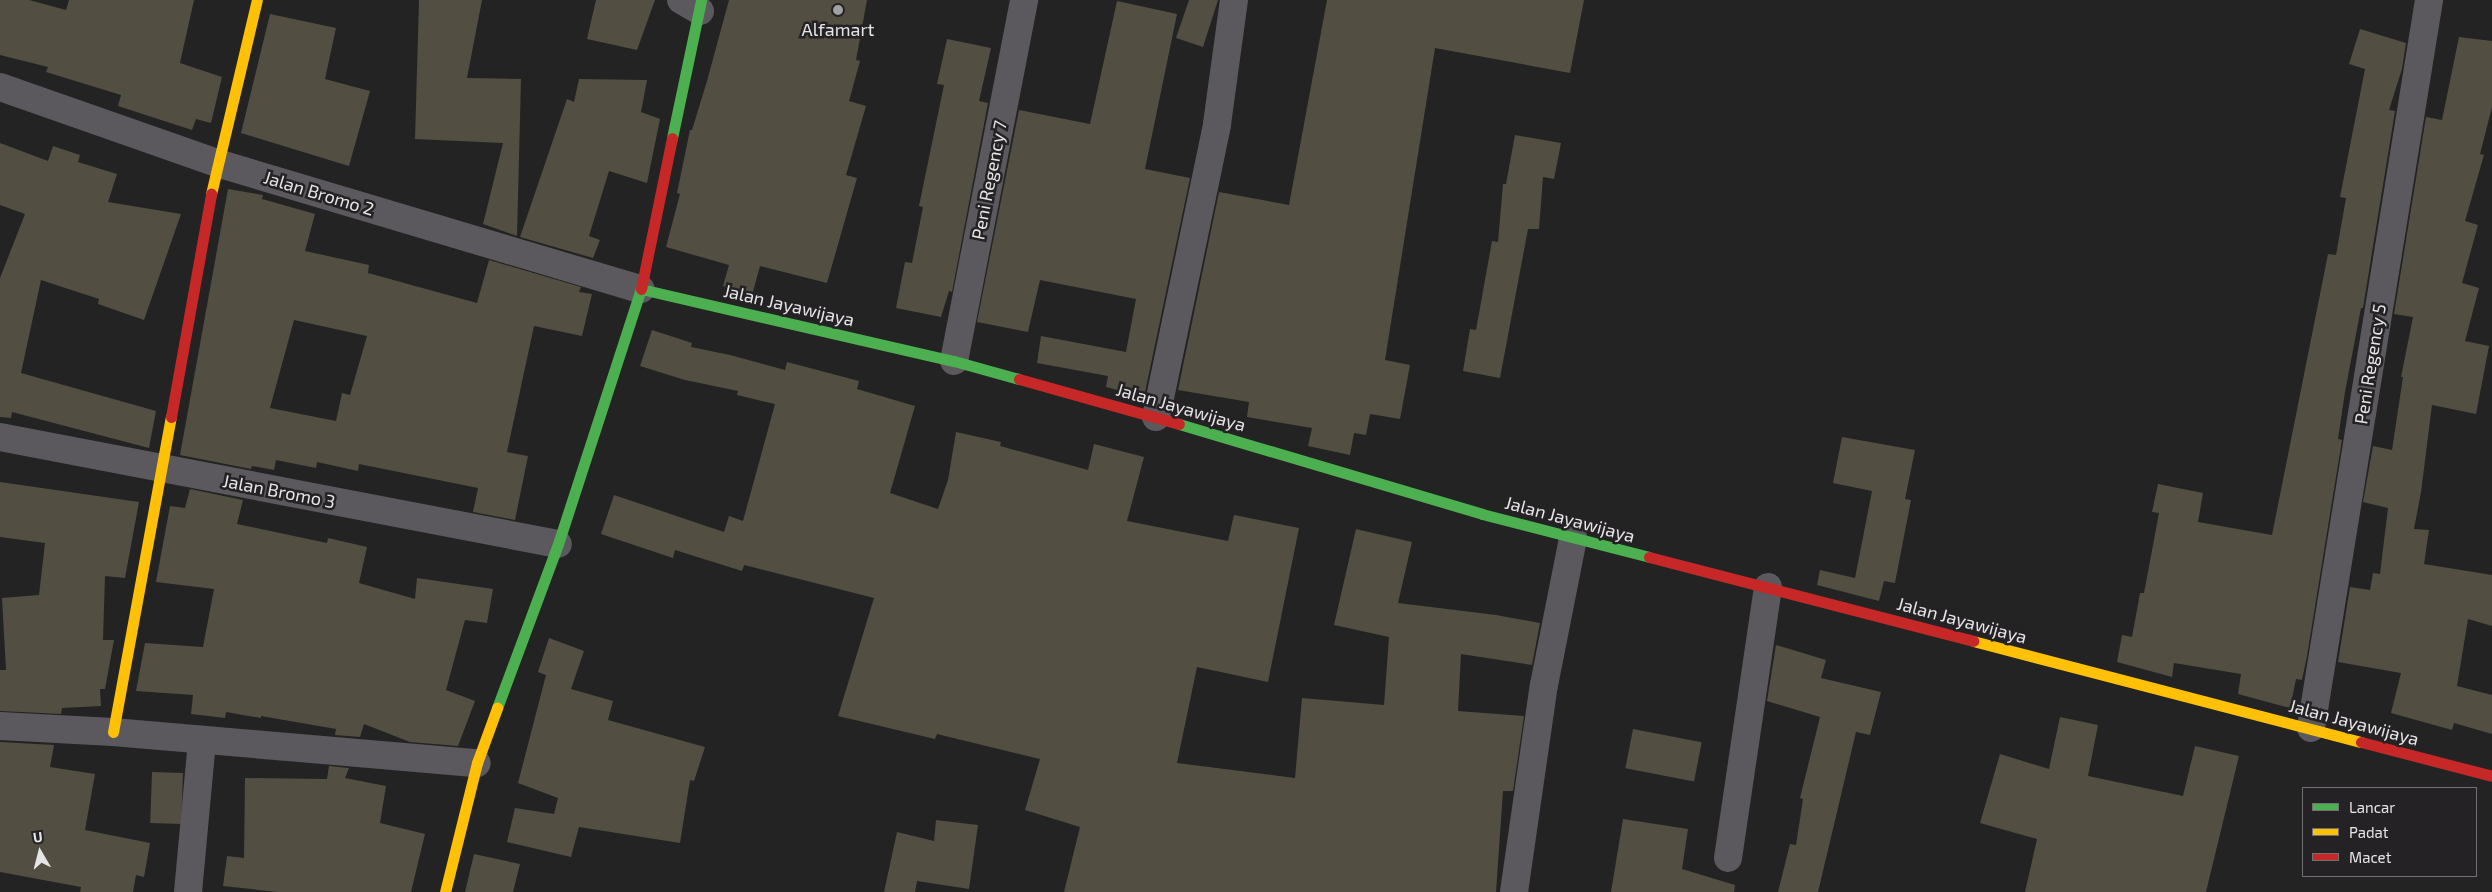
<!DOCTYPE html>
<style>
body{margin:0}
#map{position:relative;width:2492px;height:892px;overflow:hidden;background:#232323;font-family:"Exo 2",sans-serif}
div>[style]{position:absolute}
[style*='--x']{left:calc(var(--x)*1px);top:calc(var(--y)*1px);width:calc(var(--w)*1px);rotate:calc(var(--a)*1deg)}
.building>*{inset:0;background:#524e41;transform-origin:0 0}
.street>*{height:28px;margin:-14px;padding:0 14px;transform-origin:14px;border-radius:14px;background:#5c595e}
.fast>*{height:11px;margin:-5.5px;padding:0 5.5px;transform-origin:5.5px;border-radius:5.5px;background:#4caf50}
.slow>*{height:11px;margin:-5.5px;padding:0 5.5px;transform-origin:5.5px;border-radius:5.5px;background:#ffc107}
.jam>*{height:11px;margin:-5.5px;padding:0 5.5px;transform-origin:5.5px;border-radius:5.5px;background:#c62828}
.dots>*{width:14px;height:14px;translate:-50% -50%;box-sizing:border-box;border:2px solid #242224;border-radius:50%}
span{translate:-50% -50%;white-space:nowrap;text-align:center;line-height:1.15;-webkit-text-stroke:5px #242224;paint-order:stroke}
.poi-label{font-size:18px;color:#e6e5e6}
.street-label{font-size:18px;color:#e6e5e6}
.legend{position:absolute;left:2302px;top:787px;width:175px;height:90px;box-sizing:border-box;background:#242224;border:1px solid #727072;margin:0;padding:6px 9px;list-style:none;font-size:15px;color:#e6e5e6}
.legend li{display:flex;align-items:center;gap:10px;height:25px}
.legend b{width:25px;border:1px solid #727072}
.north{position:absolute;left:15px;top:827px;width:50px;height:50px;-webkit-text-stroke:4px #242224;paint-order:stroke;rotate:352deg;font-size:14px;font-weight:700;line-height:20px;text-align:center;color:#e6e5e6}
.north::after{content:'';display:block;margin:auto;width:18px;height:22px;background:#e6e5e6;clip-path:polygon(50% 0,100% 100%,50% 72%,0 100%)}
</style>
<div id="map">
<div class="building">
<div style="clip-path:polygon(0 0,29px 0,66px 10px,69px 0,194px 0,180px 63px,222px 77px,211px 123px,196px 119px,192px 130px,118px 106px,121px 95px,46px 72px,48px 67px,0 55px)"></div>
<div style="clip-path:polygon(419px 0,482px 0,467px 78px,521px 79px,517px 236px,483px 224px,503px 143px,415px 139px)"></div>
<div style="clip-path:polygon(596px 0,655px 0,637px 50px,587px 39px)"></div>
<div style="clip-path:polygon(729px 0,867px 0,856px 60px,860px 61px,849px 101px,866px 106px,846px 175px,857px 178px,827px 283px,760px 266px,752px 295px,723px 286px,729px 265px,666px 247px,680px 194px,677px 193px,690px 130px,692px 130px,707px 81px)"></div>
<div style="clip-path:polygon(1189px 0,1218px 0,1203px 47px,1176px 38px)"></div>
<div style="clip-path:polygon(1327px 0,1584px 0,1570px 73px,1435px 48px,1385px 360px,1410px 365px,1400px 419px,1370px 414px,1366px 435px,1354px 433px,1350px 455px,1308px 446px,1312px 428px,1247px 417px,1249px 402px,1178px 390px,1219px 192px,1289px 205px)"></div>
<div style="clip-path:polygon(1117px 1px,1177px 14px,1145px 169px,1190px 178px,1144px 397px,1106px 387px,1108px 376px,1037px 363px,1041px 336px,1126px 352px,1136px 299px,1040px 280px,1028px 332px,977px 322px,1019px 110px,1090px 124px)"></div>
<div style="clip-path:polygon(270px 14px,336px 28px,325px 79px,370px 91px,349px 166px,241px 133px)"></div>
<div style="clip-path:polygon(2360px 29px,2406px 43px,2402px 69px,2389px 110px,2395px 111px,2363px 308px,2361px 308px,2345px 392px,2338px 439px,2342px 440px,2307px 656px,2302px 680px,2296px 679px,2290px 708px,2238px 694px,2241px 674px,2174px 663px,2172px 677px,2117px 662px,2122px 635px,2132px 637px,2140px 593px,2144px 593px,2159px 513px,2152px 512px,2158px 484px,2203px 493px,2198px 522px,2272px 535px,2328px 254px,2336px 255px,2346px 198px,2340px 197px,2365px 69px,2349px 64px)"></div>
<div style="clip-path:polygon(2459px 37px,2492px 41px,2492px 107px,2480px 154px,2484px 155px,2465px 221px,2478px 225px,2462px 283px,2479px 288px,2465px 341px,2489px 346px,2476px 414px,2432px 405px,2421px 492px,2414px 529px,2429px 530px,2424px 564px,2492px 575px,2492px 626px,2468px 619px,2457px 686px,2492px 695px,2492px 734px,2454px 723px,2452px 730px,2391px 713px,2401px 673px,2338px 662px,2350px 587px,2370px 590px,2373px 573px,2380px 574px,2388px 508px,2363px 502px,2373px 446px,2392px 450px,2403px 377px,2401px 377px,2413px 317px,2394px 314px,2426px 117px,2442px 120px)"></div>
<div style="clip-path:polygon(947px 39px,991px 48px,979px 101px,988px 103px,952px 292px,949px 291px,941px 317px,896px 308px,905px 262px,912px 263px,923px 207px,919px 206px,944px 85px,937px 84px)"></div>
<div style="clip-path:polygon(579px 79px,647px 80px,641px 112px,660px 119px,647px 183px,609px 171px,589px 236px,600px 240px,593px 258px,520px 237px,567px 99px,574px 102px)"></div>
<div style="clip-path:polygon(1515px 135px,1561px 143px,1554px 179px,1543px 177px,1539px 229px,1528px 229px,1500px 378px,1463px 371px,1470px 329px,1476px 330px,1492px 241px,1498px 242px,1503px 184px,1506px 184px)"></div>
<div style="clip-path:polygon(0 143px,48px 161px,53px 146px,80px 155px,78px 162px,117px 174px,108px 202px,181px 214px,144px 320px,98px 304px,99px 299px,41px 280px,21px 373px,156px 411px,149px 448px,12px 412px,11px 418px,0 417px,0 278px,25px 214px,0 205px)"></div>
<div style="clip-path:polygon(evenodd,228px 189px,263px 195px,262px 199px,315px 214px,305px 251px,369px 265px,368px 273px,477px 303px,489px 260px,581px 287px,579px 292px,592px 294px,582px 336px,534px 326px,507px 452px,528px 456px,515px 520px,473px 512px,478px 488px,359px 464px,358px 471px,317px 462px,316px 468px,276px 460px,274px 470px,252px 466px,251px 469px,180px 455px,228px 189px,294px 320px,367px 336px,350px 395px,342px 393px,336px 421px,270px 408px,294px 320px)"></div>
<div style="clip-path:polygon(652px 330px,692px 343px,691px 347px,730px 355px,785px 370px,787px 362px,859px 381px,857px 389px,915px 406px,890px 493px,938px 509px,948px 480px,956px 432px,1001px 442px,1000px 446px,1088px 470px,1094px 444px,1144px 457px,1127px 521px,1228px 541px,1234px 515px,1299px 528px,1268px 682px,1197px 667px,1177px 763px,1295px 778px,1302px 698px,1384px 705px,1389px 637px,1334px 625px,1356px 529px,1412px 542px,1398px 603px,1496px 615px,1540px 623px,1532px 665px,1461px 654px,1458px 711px,1524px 716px,1513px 791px,1503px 791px,1496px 892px,1064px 892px,1080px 827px,1025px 810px,1040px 759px,937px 734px,935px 739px,838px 716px,874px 598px,744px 565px,742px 571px,675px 550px,673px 558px,601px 534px,614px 495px,724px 532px,729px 516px,743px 521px,775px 404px,737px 395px,738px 391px,685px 380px,640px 366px)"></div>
<div style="clip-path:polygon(1842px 437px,1915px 450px,1905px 499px,1911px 500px,1895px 583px,1884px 581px,1879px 601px,1817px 585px,1820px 570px,1855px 578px,1872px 491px,1833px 483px)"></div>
<div style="clip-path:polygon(0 482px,139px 502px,125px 578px,105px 576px,103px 640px,114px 640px,105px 689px,100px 689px,101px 706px,62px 708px,61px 714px,0 711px,0 670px,6px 670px,2px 598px,39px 595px,45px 543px,0 537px)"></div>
<div style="clip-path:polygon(190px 489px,243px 500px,237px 524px,327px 543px,328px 538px,367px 547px,359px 583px,415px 599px,417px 578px,493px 589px,487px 623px,465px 620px,446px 690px,475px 701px,458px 746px,410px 742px,364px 724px,360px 737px,335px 735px,336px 729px,261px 716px,261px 718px,226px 712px,225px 718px,191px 714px,193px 695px,136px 691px,145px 643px,203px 647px,214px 589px,156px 582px,170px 506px,185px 508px)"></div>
<div style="clip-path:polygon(549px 638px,584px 651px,571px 689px,613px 701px,608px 720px,705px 747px,694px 781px,690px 780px,680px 843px,579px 827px,571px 857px,507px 842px,515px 808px,554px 814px,558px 798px,518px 783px,546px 675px,538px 672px)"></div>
<div style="clip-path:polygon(1776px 645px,1826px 660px,1821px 678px,1881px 692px,1870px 735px,1856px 732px,1818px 892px,1778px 892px,1790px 844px,1796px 845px,1803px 799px,1800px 798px,1820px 717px,1767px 701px)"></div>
<div style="clip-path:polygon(2060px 717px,2098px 725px,2088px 776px,2183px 796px,2195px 746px,2239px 756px,2206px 892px,2025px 892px,2037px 839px,1980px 823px,2000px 754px,2049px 769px)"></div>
<div style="left:1633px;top:729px;width:70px;height:40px;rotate:11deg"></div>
<div style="clip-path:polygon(0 742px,54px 745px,50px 767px,95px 774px,85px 830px,150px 843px,144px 877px,136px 875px,133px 892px,80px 892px,81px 887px,0 872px)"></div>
<div style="clip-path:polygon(329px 766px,349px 768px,345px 778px,386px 786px,380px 823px,425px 834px,411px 892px,278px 892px,223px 886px,227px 856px,244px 858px,245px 778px,327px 779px)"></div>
<div style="left:152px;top:772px;width:31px;height:51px;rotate:2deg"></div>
<div style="clip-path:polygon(1623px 819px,1688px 829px,1682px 869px,1735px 885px,1734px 892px,1611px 892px)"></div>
<div style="clip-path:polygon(936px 820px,978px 825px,969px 889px,917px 881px,915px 892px,884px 892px,897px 832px,934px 841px)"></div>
<div style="clip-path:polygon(474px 854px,520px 864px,513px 892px,465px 892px)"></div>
</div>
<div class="street">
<div style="--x:681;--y:0;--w:22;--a:30"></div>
<div style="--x:0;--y:87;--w:230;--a:19.3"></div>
<div style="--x:217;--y:163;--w:442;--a:16.6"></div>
<div style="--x:954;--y:361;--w:368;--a:-79"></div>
<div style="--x:1156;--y:417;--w:299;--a:-78.2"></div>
<div style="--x:1217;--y:124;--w:125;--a:-82.2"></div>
<div style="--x:0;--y:437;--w:568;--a:10.86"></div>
<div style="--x:0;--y:726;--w:113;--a:3"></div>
<div style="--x:113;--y:732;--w:365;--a:4.9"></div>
<div style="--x:2311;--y:728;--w:738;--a:-80.79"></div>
<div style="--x:1728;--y:858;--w:274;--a:-81.6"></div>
<div style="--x:188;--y:892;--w:153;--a:-84.7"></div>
<div style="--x:1514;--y:892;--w:209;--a:-81.8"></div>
<div style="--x:1544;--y:685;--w:150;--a:-78.8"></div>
</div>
<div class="fast">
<div style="--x:672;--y:138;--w:141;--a:-78.1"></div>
<div style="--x:641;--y:289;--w:321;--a:13"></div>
<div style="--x:954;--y:361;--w:67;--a:15.5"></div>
<div style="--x:1179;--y:424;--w:316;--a:16.5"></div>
<div style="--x:1482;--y:514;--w:172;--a:14.4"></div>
<div style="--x:497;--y:708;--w:175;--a:-69.6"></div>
<div style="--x:558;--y:544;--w:268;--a:-72"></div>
</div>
<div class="slow">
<div style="--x:211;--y:194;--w:199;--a:-76.7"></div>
<div style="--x:1973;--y:641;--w:401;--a:14.6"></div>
<div style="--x:113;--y:732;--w:320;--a:-79.6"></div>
<div style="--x:445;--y:892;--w:133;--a:-76.1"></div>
<div style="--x:477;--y:763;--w:59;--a:-70"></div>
</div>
<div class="jam">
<div style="--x:641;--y:289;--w:154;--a:-78.4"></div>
<div style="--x:1019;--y:379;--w:166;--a:15.7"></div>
<div style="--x:171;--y:417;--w:227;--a:-79.8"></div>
<div style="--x:1649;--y:557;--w:335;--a:14.5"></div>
<div style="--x:2361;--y:742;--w:135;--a:14.5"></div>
</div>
<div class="dots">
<div style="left:838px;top:10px;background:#a2a1a2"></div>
</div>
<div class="poi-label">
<span style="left:838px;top:29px">Alfamart</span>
</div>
<div class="street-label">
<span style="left:989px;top:180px;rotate:-79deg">Peni Regency 7</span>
<span style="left:319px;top:193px;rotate:17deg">Jalan Bromo 2</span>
<span style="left:789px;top:305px;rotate:13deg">Jalan Jayawijaya</span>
<span style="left:2370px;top:364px;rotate:-81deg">Peni Regency 5</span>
<span style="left:1181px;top:407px;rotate:16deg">Jalan Jayawijaya</span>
<span style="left:279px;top:491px;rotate:11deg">Jalan Bromo 3</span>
<span style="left:1570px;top:519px;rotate:15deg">Jalan Jayawijaya</span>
<span style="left:1962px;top:620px;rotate:15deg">Jalan Jayawijaya</span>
<span style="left:2354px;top:722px;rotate:15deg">Jalan Jayawijaya</span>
</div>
<ul class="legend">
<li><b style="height:6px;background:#4caf50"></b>Lancar</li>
<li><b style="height:6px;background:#ffc107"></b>Padat</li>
<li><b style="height:6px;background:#c62828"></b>Macet</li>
</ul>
<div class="north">U</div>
</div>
